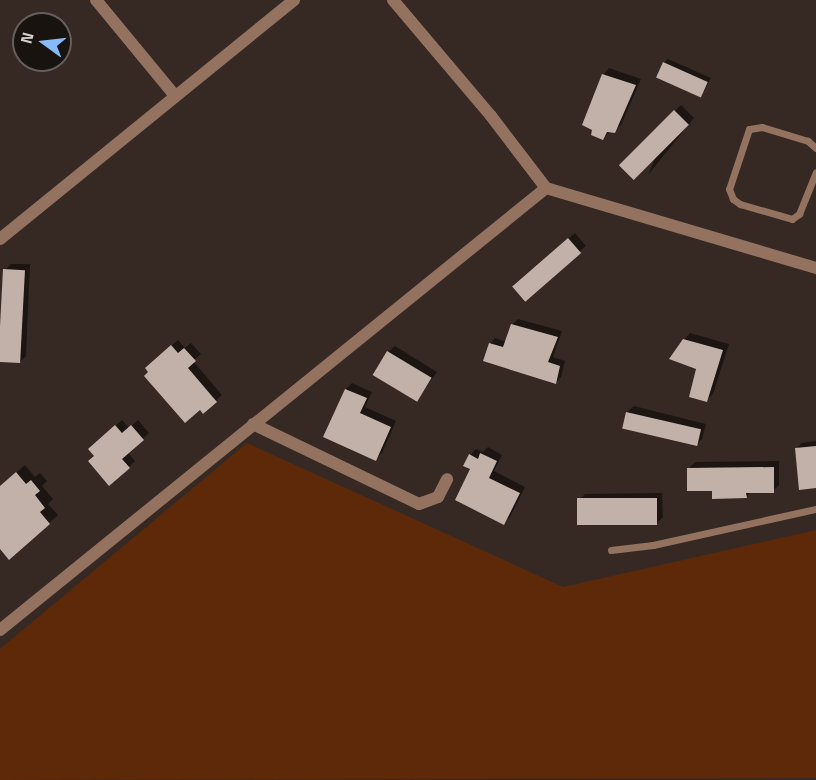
<!DOCTYPE html>
<style>
body{margin:0}
#map{position:relative;width:816px;height:780px;overflow:hidden;background:#362923;font-family:"Titillium Web",sans-serif}
div>[style]{position:absolute}
[style*='--x']{left:calc(var(--x)*1px);top:calc(var(--y)*1px);width:calc(var(--w)*1px);rotate:calc(var(--a)*1deg)}
.green>*{inset:0;background:#5d2909}
.shadow>*{inset:0;background:#0007;transform-origin:0 0}
.building>*{inset:0;background:#c2b1a9;transform-origin:0 0}
.lane>*{height:7px;margin:-3.5px;padding:0 3.5px;transform-origin:3.5px;border-radius:3.5px;background:#947260}
.street>*{height:12px;margin:-6px;padding:0 6px;transform-origin:6px;border-radius:6px;background:#947260}
span{translate:-50% -50%;white-space:nowrap;text-align:center;line-height:1.15;-webkit-text-stroke:6px #191310;paint-order:stroke}
.north{position:absolute;left:12px;top:12px;width:60px;height:60px;box-sizing:border-box;background:#191310;border:2px solid #655e5b;border-radius:50%;rotate:285deg;font-size:16px;font-weight:700;line-height:24px;text-align:center;color:#d8cfcb}
.north::after{content:'';display:block;margin:auto;width:21px;height:27px;background:#86bbfb;clip-path:polygon(50% 0,100% 100%,50% 72%,0 100%)}
</style>
<div id="map">
<div class="green">
<div style="clip-path:polygon(247px 443px,563px 587px,816px 530px,816px 778px,0 780px,0 649px)"></div>
</div>
<div class="shadow">
<div style="clip-path:polygon(668px 59px,711px 78px,704px 91px,700px 95px,664px 63px)"></div>
<div style="clip-path:polygon(609px 68px,641px 79px,621px 125px,603px 138px,603px 75px)"></div>
<div style="clip-path:polygon(681px 105px,694px 118px,648px 175px,675px 111px)"></div>
<div style="left:575px;top:233px;width:17px;height:81px;rotate:50deg"></div>
<div style="clip-path:polygon(11px 264px,30px 264px,26px 356px,20px 362px,5px 270px)"></div>
<div style="clip-path:polygon(518px 319px,562px 331px,553px 357px,565px 361px,561px 377px,556px 382px,490px 344px,495px 338px,506px 342px,512px 325px)"></div>
<div style="clip-path:polygon(690px 333px,729px 344px,713px 394px,707px 400px,698px 368px,684px 340px)"></div>
<div style="clip-path:polygon(178px 340px,185px 348px,191px 343px,201px 354px,193px 361px,222px 395px,203px 412px,149px 372px,153px 362px)"></div>
<div style="clip-path:polygon(395px 346px,437px 372px,418px 399px,388px 352px)"></div>
<div style="clip-path:polygon(352px 383px,372px 392px,365px 407px,396px 421px,382px 453px,376px 459px,346px 389px)"></div>
<div style="clip-path:polygon(634px 406px,706px 424px,702px 439px,696px 445px,627px 412px)"></div>
<div style="clip-path:polygon(122px 420px,129px 428px,138px 420px,149px 433px,128px 453px,135px 461px,129px 467px,95px 455px,96px 443px)"></div>
<div style="clip-path:polygon(816px 441px,816px 487px,796px 449px,802px 443px)"></div>
<div style="clip-path:polygon(488px 447px,502px 455px,494px 471px,525px 487px,510px 517px,504px 523px,472px 469px,470px 455px,476px 449px,483px 452px)"></div>
<div style="clip-path:polygon(779px 461px,779px 485px,773px 491px,751px 492px,746px 497px,713px 490px,689px 468px,695px 462px)"></div>
<div style="clip-path:polygon(25px 465px,35px 477px,40px 473px,47px 481px,42px 486px,53px 499px,48px 504px,58px 515px,9px 558px,0 547px,0 487px)"></div>
<div style="clip-path:polygon(662px 493px,663px 517px,656px 524px,579px 500px,585px 494px)"></div>
</div>
<div class="building">
<div style="left:663px;top:62px;width:49px;height:17px;rotate:24deg"></div>
<div style="clip-path:polygon(602px 74px,636px 85px,615px 133px,607px 132px,603px 140px,591px 135px,592px 130px,582px 125px)"></div>
<div style="left:674px;top:110px;width:21px;height:78px;rotate:45deg"></div>
<div style="left:568px;top:238px;width:20px;height:74px;rotate:49deg"></div>
<div style="left:3px;top:269px;width:22px;height:93px;rotate:3deg"></div>
<div style="clip-path:polygon(511px 324px,558px 337px,548px 362px,560px 366px,556px 384px,483px 361px,489px 343px,503px 347px)"></div>
<div style="clip-path:polygon(683px 339px,723px 350px,707px 402px,689px 397px,696px 369px,669px 359px)"></div>
<div style="clip-path:polygon(171px 345px,178px 353px,184px 348px,196px 361px,188px 368px,217px 402px,203px 414px,200px 410px,185px 423px,144px 376px,148px 372px,145px 368px)"></div>
<div style="left:387px;top:351px;width:52px;height:28px;rotate:31deg"></div>
<div style="clip-path:polygon(345px 389px,367px 398px,360px 413px,391px 427px,376px 461px,323px 437px)"></div>
<div style="left:626px;top:412px;width:77px;height:17px;rotate:13deg"></div>
<div style="clip-path:polygon(115px 425px,122px 433px,131px 425px,144px 440px,122px 459px,130px 468px,109px 486px,88px 461px,94px 456px,88px 449px)"></div>
<div style="clip-path:polygon(816px 446px,816px 488px,799px 490px,795px 448px)"></div>
<div style="clip-path:polygon(480px 453px,497px 461px,489px 478px,520px 493px,504px 525px,455px 500px,470px 469px,463px 466px,469px 454px,478px 459px)"></div>
<div style="clip-path:polygon(774px 467px,774px 493px,746px 493px,747px 498px,712px 499px,712px 491px,687px 491px,687px 468px)"></div>
<div style="clip-path:polygon(16px 472px,26px 484px,31px 480px,40px 491px,35px 495px,45px 508px,40px 512px,50px 524px,9px 560px,0 549px,0 486px)"></div>
<div style="left:657px;top:498px;width:27px;height:80px;rotate:90deg"></div>
</div>
<div class="lane">
<div style="--x:816;--y:148;--w:11;--a:-139"></div>
<div style="--x:808;--y:141;--w:48;--a:-163.1"></div>
<div style="--x:762;--y:127;--w:13;--a:171"></div>
<div style="--x:749;--y:129;--w:63;--a:108.4"></div>
<div style="--x:729;--y:189;--w:11;--a:68"></div>
<div style="--x:733;--y:199;--w:9;--a:36"></div>
<div style="--x:740;--y:204;--w:54;--a:16.1"></div>
<div style="--x:792;--y:219;--w:9;--a:-36"></div>
<div style="--x:799;--y:214;--w:45;--a:-68"></div>
<div style="--x:611;--y:550;--w:42;--a:-6.8"></div>
<div style="--x:653;--y:545;--w:167;--a:-12.5"></div>
</div>
<div class="street">
<div style="--x:96;--y:0;--w:124;--a:50.5"></div>
<div style="--x:546;--y:188;--w:282;--a:16.5"></div>
<div style="--x:0;--y:239;--w:379;--a:-39.1"></div>
<div style="--x:253;--y:424;--w:184;--a:25.7"></div>
<div style="--x:419;--y:504;--w:20;--a:-20"></div>
<div style="--x:438;--y:497;--w:20;--a:-63"></div>
<div style="--x:0;--y:630;--w:702;--a:-38.99"></div>
<div style="--x:546;--y:188;--w:91;--a:-127.4"></div>
<div style="--x:491;--y:116;--w:152;--a:-130.2"></div>
</div>
<div class="north">N</div>
</div>
